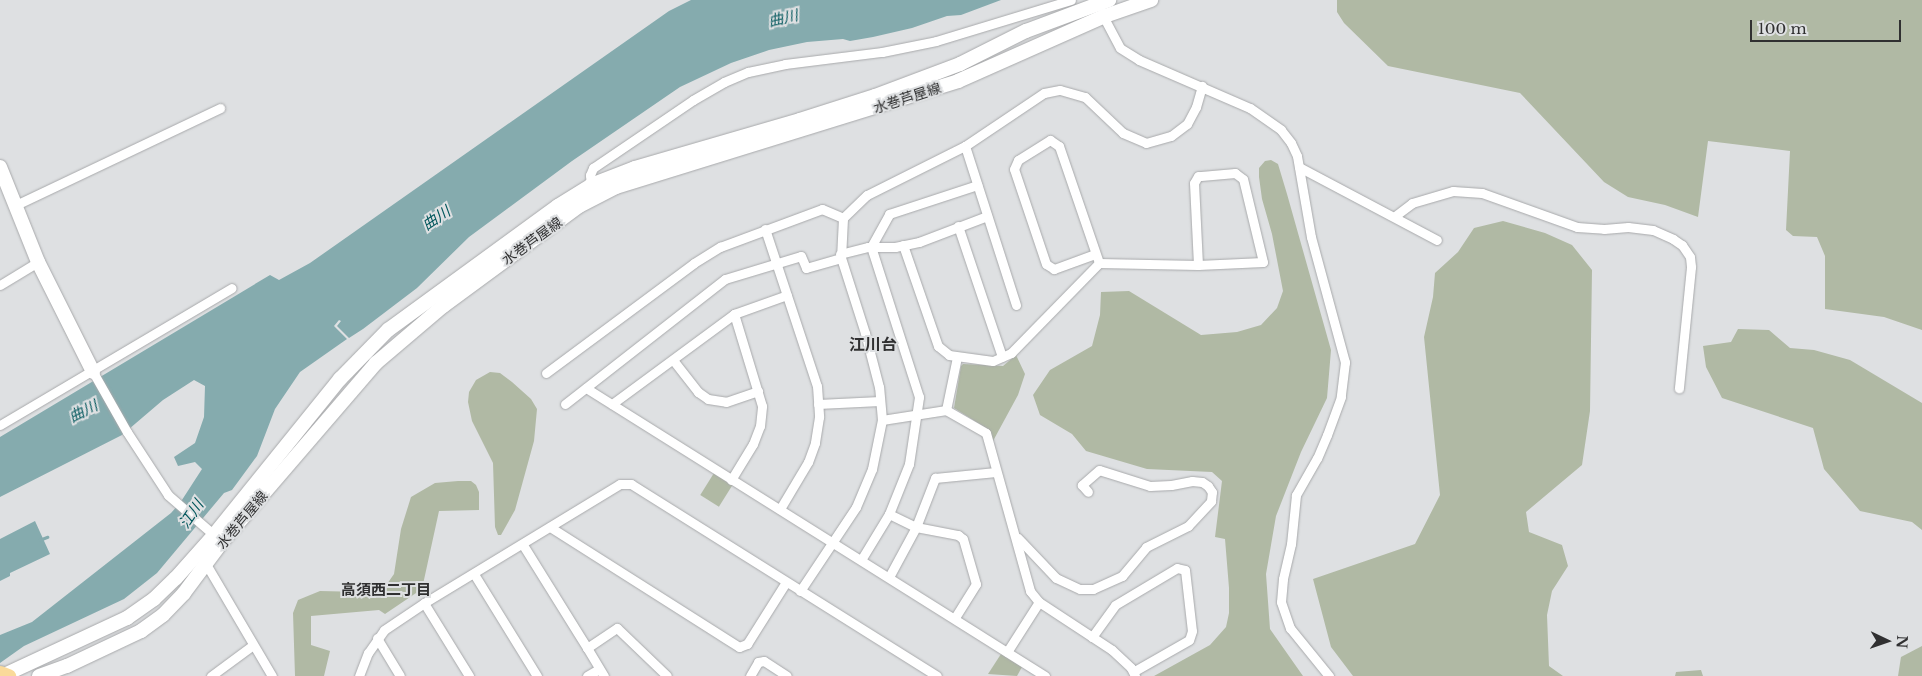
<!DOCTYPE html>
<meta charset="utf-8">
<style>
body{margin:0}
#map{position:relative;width:1922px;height:676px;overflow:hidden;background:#dee0e2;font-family:"Libre Baskerville","Noto Sans JP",serif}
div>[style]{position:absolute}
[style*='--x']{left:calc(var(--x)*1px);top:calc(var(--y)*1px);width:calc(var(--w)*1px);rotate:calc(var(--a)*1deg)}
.green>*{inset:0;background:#b0b9a4;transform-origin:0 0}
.water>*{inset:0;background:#85abae}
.stream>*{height:3px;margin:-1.5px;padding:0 1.5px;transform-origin:1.5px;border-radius:1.5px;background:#85abae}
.roads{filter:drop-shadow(0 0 1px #a8a9ab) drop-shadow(0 0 1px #a8a9ab)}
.street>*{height:9px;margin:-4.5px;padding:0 4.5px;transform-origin:4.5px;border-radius:4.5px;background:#fff}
.secondary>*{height:14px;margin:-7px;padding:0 7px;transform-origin:7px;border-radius:7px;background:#fff}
.primary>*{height:15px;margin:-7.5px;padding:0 7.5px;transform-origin:7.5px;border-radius:7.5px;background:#fada9a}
span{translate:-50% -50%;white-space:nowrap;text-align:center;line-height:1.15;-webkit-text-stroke:4px #dee0e2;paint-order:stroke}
.street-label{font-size:14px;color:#303031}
.water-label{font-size:15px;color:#00565b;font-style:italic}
.neighbourhood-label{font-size:15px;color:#303031;font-weight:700}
.quarter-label{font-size:16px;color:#303031;font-weight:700}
.north{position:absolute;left:1862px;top:616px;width:50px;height:50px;-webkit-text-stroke:4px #dee0e2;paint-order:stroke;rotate:93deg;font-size:14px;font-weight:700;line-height:20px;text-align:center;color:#303031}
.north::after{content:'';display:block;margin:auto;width:18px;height:22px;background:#303031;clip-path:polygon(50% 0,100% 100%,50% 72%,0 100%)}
.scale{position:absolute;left:1750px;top:20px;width:151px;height:22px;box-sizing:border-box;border:2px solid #303031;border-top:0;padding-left:6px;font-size:15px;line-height:18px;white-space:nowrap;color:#303031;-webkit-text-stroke:4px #dee0e2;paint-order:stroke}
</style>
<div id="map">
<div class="green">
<div style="clip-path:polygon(1337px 0,1922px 0,1922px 330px,1884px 317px,1825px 309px,1825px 256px,1817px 237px,1793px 236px,1786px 230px,1790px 151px,1708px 141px,1698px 217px,1665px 205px,1628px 197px,1604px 182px,1520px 93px,1388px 66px,1344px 23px,1337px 12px)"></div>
<div style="clip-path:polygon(1271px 160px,1278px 164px,1287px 194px,1331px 350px,1327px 398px,1301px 452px,1276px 516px,1266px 574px,1270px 629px,1303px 676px,1154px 676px,1210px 645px,1226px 627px,1229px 613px,1229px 588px,1225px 539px,1215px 537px,1222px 481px,1212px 472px,1147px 469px,1086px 451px,1072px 434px,1040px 415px,1033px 395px,1050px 370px,1092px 346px,1100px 315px,1101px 292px,1129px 291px,1201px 335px,1237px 332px,1261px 325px,1277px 308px,1283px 291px,1272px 234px,1262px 199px,1259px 177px,1259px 168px,1265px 161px)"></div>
<div style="clip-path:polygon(1503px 221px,1545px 233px,1572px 245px,1592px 270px,1590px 411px,1582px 465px,1526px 512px,1529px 532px,1562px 545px,1568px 566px,1552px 591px,1547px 615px,1549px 666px,1563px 676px,1353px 676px,1331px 647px,1313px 579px,1415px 544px,1440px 495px,1424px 337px,1433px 297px,1435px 273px,1458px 252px,1474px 228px)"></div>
<div style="clip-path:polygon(1738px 329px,1769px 330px,1790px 348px,1814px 350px,1850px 360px,1922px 403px,1922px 530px,1912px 522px,1860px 511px,1824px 469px,1813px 428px,1722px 398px,1706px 367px,1703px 346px,1731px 342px)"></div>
<div style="clip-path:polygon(1016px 355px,1025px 374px,1018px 395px,993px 441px,989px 430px,954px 408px,961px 366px,963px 364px,1003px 366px)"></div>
<div style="clip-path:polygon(490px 372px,500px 373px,512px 382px,531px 399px,537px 409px,534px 441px,515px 510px,501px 535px,498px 535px,495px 527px,493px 463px,472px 421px,468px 402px,469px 392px,476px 380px)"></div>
<div style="left:714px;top:473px;width:22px;height:26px;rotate:32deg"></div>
<div style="clip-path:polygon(458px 481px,471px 481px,476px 485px,479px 492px,479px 510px,439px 511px,422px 589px,385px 614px,379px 610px,311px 616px,311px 645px,330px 651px,324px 676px,295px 676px,293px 613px,298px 600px,320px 591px,363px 592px,379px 590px,387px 584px,394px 574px,401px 529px,411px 497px,435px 483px)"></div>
<div style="clip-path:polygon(1922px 646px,1922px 676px,1898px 676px,1901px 657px)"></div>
<div style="clip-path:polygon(1001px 654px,1022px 667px,1017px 676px,988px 674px)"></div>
<div style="clip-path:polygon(1701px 670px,1703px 676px,1675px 676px,1676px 672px)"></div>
</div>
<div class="water">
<div style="clip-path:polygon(691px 0,1001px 0,961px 15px,947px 16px,912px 28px,873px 37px,850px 41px,843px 39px,807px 42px,769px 50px,731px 63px,680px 87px,572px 161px,469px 237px,417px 288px,363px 329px,349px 338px,337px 326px,341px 321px,339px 320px,334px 326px,347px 339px,300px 372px,275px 409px,257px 456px,232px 490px,224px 493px,157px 573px,124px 599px,24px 646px,0 663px,0 635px,32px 622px,171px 513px,180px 503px,202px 469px,195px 462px,178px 466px,174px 457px,195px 443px,204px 417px,205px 386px,194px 380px,163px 400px,122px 435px,0 497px,0 437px,270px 275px,279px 280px,310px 263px,669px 11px)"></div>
<div style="clip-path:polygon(35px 521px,50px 554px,10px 573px,10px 576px,0 581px,0 539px)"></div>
</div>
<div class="stream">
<div style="--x:39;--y:540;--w:9;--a:-21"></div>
</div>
<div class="roads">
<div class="street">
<div style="--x:1102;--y:14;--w:38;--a:62"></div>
<div style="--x:1120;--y:48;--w:22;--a:32"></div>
<div style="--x:1139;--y:60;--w:121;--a:23.4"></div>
<div style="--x:1250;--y:108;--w:38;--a:35"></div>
<div style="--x:1281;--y:130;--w:16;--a:52"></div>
<div style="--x:1291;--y:143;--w:14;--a:65"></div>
<div style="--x:1297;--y:156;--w:82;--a:80.2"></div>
<div style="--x:1311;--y:237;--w:130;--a:74.8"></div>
<div style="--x:1345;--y:362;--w:35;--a:97"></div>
<div style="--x:1341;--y:397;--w:40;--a:110.2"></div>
<div style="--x:1327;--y:435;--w:25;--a:113"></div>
<div style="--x:1317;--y:458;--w:43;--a:119.6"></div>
<div style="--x:1296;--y:495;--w:49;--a:95.8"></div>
<div style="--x:1291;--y:544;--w:36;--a:103"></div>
<div style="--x:1283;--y:579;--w:23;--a:95"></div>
<div style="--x:1281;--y:602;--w:28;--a:71"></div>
<div style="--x:1290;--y:628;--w:62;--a:50.9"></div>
<div style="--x:965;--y:146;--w:167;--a:72.2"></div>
<div style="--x:1299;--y:167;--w:156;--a:27.9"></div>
<div style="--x:591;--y:185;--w:10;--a:-96"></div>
<div style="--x:590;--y:175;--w:8;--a:-67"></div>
<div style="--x:593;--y:168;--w:121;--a:-34.2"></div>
<div style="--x:693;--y:100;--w:36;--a:-30"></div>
<div style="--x:724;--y:82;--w:26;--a:-23"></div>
<div style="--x:748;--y:72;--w:38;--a:-12"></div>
<div style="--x:785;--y:64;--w:98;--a:-7.1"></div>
<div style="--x:882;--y:52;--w:55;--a:-11.5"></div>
<div style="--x:936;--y:41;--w:141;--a:-16.9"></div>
<div style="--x:16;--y:205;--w:226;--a:-25.4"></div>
<div style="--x:1395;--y:216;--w:21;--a:-37"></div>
<div style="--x:1412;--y:203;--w:43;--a:-16.3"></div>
<div style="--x:1453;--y:191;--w:29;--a:4"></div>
<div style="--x:1482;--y:193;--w:101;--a:19.7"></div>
<div style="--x:1577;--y:227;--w:27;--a:4"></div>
<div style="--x:1604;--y:229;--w:24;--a:-5"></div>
<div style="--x:1628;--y:227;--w:25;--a:7"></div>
<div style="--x:1653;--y:230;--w:22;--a:24"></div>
<div style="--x:1673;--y:239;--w:11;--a:34"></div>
<div style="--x:1682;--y:245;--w:14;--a:56"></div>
<div style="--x:1690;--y:257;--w:10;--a:84"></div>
<div style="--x:1691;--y:267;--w:122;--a:95.7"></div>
<div style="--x:958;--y:226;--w:138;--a:71.4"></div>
<div style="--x:765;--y:229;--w:165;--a:71.7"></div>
<div style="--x:817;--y:386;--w:31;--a:86"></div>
<div style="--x:819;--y:417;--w:26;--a:99"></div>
<div style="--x:815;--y:443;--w:20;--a:110"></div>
<div style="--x:808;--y:462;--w:55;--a:120.8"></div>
<div style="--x:903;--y:245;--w:107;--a:70.9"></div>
<div style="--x:938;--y:346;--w:14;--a:39"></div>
<div style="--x:949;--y:355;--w:44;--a:7.8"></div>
<div style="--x:993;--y:361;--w:20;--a:-24"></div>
<div style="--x:1011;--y:353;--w:126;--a:-45.6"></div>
<div style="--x:1099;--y:263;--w:99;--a:1.2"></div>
<div style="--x:1198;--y:265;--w:65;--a:-2.6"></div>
<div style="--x:1263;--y:262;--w:85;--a:-103.5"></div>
<div style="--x:1243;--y:179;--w:10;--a:-143"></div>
<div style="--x:1235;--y:173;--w:37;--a:175"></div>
<div style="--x:1198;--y:176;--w:8;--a:120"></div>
<div style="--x:1194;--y:183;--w:82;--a:87.2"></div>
<div style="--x:840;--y:254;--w:29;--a:-14"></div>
<div style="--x:868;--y:247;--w:27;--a:0"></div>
<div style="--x:895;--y:247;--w:25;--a:-12"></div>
<div style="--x:919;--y:242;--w:73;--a:-20.9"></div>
<div style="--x:1095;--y:254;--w:44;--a:159.9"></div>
<div style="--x:1054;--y:269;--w:9;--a:-148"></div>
<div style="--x:1046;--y:264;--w:100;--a:-108.6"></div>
<div style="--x:1014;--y:169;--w:10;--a:-66"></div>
<div style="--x:1018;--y:160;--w:38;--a:-32"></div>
<div style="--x:1050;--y:140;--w:11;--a:34"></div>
<div style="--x:1059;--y:146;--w:124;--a:71.1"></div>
<div style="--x:0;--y:285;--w:44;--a:-31.2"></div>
<div style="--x:673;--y:360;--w:41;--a:52"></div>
<div style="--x:698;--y:392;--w:12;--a:35"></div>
<div style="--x:708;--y:399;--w:18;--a:9"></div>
<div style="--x:726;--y:402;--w:34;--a:-19"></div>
<div style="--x:93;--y:372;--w:69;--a:60.5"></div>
<div style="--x:127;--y:432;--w:75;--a:56.9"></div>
<div style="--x:168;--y:495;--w:61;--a:41"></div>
<div style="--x:546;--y:373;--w:184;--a:-36.6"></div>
<div style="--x:694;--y:263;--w:31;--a:-32"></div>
<div style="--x:720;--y:247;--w:109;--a:-20.4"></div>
<div style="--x:822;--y:209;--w:23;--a:23"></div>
<div style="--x:586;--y:388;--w:542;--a:32.11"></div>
<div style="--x:565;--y:404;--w:203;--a:-38"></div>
<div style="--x:725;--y:279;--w:79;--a:-16.8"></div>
<div style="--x:801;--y:256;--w:13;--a:67"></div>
<div style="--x:806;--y:268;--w:36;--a:-16"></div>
<div style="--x:612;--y:404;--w:152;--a:-36.4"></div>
<div style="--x:734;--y:314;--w:56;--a:-19.7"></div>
<div style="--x:818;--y:404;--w:62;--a:-2.8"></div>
<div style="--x:946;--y:410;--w:54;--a:-78.3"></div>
<div style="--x:882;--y:420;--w:65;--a:-8.9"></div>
<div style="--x:946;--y:410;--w:46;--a:29.9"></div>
<div style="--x:986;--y:433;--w:164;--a:74.4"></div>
<div style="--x:1030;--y:591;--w:14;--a:51"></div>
<div style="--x:1039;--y:602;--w:87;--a:33.3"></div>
<div style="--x:1112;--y:650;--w:26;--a:43"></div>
<div style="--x:1131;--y:668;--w:9;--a:63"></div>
<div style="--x:0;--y:425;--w:269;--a:-30.6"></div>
<div style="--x:731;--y:480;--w:42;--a:-58.6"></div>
<div style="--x:753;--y:444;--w:19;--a:-69"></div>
<div style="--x:760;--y:426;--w:20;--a:-84"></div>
<div style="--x:762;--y:406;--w:96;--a:-106.9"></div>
<div style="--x:889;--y:514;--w:30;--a:26"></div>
<div style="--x:916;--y:527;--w:43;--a:10.8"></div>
<div style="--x:958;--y:535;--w:6;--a:39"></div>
<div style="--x:963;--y:539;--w:47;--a:73.9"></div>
<div style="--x:976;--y:584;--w:40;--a:122"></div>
<div style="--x:550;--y:527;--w:224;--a:32.4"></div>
<div style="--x:739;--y:647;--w:9;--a:-21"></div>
<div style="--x:747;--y:644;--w:73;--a:-57.8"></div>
<div style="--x:1018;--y:538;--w:55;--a:46.5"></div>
<div style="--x:1056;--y:578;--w:26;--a:25"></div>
<div style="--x:1080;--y:589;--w:13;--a:0"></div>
<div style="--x:1093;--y:589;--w:32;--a:-24"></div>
<div style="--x:1122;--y:576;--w:38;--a:-50"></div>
<div style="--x:1146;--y:547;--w:47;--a:-26.6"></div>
<div style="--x:1188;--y:526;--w:34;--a:-47"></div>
<div style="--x:1211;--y:501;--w:9;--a:-84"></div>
<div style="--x:1212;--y:492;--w:7;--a:-124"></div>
<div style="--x:1208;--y:486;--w:7;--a:-146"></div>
<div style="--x:1202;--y:482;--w:10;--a:-174"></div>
<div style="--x:1192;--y:481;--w:21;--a:169"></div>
<div style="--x:1171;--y:485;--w:21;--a:177"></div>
<div style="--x:1150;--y:486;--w:53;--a:-162.6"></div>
<div style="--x:1099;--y:470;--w:23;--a:139"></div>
<div style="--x:1082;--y:485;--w:9;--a:49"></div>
<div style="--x:523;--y:545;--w:121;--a:58.1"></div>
<div style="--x:861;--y:560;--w:54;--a:-58.7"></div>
<div style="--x:889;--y:514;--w:54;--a:-68.2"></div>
<div style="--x:909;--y:464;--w:68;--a:-81.5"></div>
<div style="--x:919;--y:397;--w:157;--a:-107.7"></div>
<div style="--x:871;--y:247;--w:38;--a:-61"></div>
<div style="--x:889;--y:214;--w:93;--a:-18.2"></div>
<div style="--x:206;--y:564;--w:130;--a:59.5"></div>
<div style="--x:474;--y:574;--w:120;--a:58.3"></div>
<div style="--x:889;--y:577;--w:57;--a:-61.6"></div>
<div style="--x:916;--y:527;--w:53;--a:-68.8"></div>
<div style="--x:935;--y:478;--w:61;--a:-5.6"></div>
<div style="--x:800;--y:591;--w:101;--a:-56.3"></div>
<div style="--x:856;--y:507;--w:41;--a:-67.2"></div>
<div style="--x:872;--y:469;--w:50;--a:-78.5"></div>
<div style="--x:882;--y:420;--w:33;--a:-95"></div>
<div style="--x:879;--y:387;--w:56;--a:-104.5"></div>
<div style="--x:865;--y:333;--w:79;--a:-107.7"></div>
<div style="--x:841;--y:258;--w:40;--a:-87.1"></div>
<div style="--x:843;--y:218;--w:33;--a:-44"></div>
<div style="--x:867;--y:195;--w:110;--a:-26.6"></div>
<div style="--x:965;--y:146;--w:95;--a:-33.9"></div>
<div style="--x:1044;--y:93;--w:16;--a:-11"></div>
<div style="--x:1060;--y:90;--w:26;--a:16"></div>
<div style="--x:1085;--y:97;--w:52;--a:43.5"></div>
<div style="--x:1123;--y:133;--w:25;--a:23"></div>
<div style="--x:1146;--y:143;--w:26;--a:-16"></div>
<div style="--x:1171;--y:136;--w:20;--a:-37"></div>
<div style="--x:1187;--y:124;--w:19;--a:-62"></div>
<div style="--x:1196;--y:107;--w:22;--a:-74"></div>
<div style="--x:424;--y:603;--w:86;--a:58.3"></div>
<div style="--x:1092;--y:637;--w:39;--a:-54"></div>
<div style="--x:1115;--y:605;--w:72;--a:-30.8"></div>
<div style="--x:1177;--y:568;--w:8;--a:14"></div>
<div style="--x:1185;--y:570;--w:61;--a:83.5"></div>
<div style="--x:1192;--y:631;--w:9;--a:108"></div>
<div style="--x:1189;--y:640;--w:64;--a:150.3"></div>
<div style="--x:377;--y:638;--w:44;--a:58.8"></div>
<div style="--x:1007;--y:652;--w:59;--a:-57.4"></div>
<div style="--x:211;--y:676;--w:52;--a:-36.4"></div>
<div style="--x:359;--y:676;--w:25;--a:-69"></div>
<div style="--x:368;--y:653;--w:28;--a:-55"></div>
<div style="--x:384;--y:630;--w:48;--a:-34"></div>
<div style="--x:424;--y:603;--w:229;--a:-31.3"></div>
<div style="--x:620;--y:484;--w:11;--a:0"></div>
<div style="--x:631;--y:484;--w:361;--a:32.1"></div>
<div style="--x:587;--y:676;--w:14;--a:-30"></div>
<div style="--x:604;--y:676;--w:33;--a:-121"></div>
<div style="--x:587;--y:648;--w:36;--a:-34"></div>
<div style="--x:617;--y:628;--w:69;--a:43.8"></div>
<div style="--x:750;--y:676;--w:16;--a:-60"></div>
<div style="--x:758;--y:662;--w:6;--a:-9"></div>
<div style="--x:764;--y:661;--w:27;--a:33"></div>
</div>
<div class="secondary">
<div style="--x:0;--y:167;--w:102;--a:68.2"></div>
<div style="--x:38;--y:262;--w:123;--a:63.4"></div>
<div style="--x:2;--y:676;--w:138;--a:-24.9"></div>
<div style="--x:127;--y:618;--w:33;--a:-35"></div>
<div style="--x:154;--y:599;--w:30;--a:-44"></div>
<div style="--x:176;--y:578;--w:57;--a:-48.5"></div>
<div style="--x:214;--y:535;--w:201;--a:-51.1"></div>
<div style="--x:340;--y:379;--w:69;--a:-45.6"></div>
<div style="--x:388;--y:330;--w:210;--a:-36.1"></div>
<div style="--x:558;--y:206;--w:39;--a:-32"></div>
<div style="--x:591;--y:185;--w:47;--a:-21.1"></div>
<div style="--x:635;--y:168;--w:172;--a:-16.2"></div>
<div style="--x:800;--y:120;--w:79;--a:-17.7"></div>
<div style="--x:875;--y:96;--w:91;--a:-20.6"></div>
<div style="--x:960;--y:64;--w:74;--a:-26.6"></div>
<div style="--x:1026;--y:31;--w:89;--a:-20.5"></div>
<div style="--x:39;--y:676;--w:30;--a:-20"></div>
<div style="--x:67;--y:666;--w:82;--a:-25.3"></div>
<div style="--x:141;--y:631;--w:27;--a:-36"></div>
<div style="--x:163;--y:615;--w:30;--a:-46"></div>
<div style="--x:184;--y:593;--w:64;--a:-53.3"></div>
<div style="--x:222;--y:542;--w:236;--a:-49.3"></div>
<div style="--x:376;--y:363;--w:88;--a:-40.4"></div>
<div style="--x:443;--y:306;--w:169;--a:-36.3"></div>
<div style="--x:579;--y:206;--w:42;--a:-27.2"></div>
<div style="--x:616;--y:187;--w:358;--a:-17.2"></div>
<div style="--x:958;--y:81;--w:161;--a:-23.9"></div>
<div style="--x:1105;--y:16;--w:49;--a:-19.2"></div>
</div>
<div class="primary">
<div style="--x:0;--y:673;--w:9;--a:21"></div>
</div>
</div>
<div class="street-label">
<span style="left:907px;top:98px;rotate:-18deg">水巻芦屋線</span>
<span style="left:532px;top:241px;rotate:-36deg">水巻芦屋線</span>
<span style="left:242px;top:520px;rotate:-50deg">水巻芦屋線</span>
</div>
<div class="water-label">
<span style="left:783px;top:18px;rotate:-13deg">曲川</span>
<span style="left:436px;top:218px;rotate:-34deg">曲川</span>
<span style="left:83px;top:411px;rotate:-27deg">曲川</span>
<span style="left:191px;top:514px;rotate:-56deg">江川</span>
</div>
<div class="neighbourhood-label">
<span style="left:386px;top:590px">高須西二丁目</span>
</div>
<div class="quarter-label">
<span style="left:873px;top:344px">江川台</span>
</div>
<div class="north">N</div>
<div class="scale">100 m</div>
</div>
